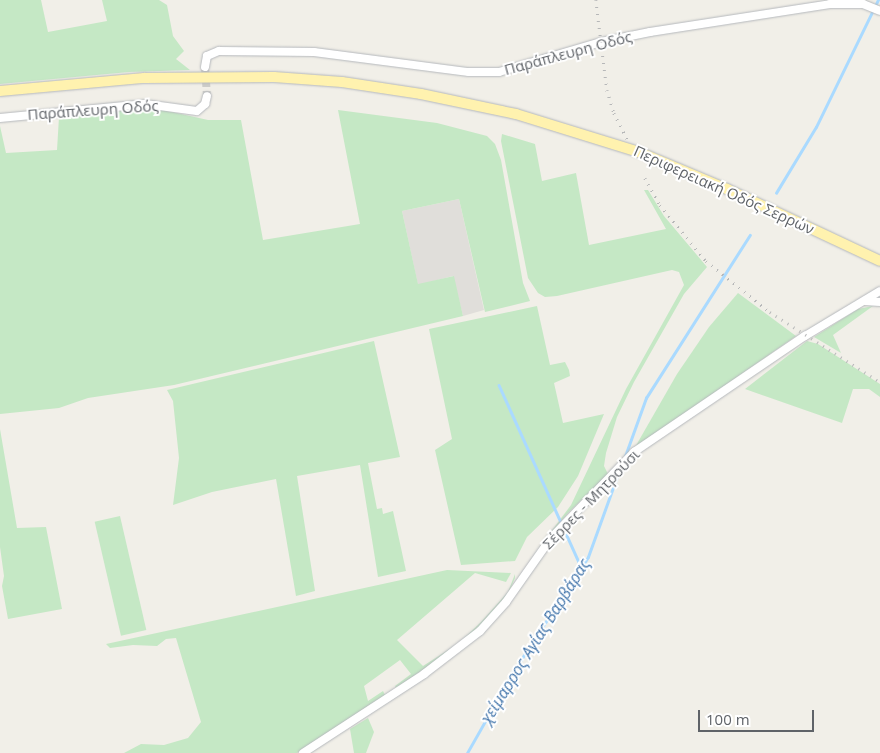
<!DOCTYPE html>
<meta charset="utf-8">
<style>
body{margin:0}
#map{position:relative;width:880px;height:753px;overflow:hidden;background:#f1efe8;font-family:"Open Sans",sans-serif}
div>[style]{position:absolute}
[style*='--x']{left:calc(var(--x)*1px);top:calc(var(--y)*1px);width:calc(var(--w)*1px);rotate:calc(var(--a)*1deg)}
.industrial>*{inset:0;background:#e0deda}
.green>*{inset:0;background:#c5e8c5;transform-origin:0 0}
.stream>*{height:2.5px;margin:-1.25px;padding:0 1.25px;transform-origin:1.25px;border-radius:1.25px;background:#aadaff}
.tertiary-tunnel>*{height:8px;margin-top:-4px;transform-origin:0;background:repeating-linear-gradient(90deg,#ccccc8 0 8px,transparent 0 12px)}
.roads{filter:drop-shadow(0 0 1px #b5b8bc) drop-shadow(0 0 1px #b5b8bc)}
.tertiary>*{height:8px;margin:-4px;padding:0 4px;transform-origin:4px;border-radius:4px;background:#fff}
.primary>*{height:10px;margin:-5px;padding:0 5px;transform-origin:5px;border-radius:5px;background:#fff2af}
.rail>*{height:2.5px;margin-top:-1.25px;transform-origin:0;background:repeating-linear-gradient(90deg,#b6b7b8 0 1px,transparent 0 7px)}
span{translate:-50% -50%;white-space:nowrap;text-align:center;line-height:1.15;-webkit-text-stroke:4px #fff;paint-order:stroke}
.street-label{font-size:15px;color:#5f6368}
.water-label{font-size:16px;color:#4174aa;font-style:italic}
.scale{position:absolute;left:698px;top:710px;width:116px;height:22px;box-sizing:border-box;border:2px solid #5f6368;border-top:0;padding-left:6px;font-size:15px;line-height:18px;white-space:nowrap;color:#5f6368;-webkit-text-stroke:4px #fff;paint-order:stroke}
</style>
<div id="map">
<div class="industrial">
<div style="clip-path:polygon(459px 199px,484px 310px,463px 316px,453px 276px,418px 285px,402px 211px)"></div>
</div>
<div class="green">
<div style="clip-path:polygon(0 0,41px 0,48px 32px,107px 21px,102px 0,159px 0,167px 5px,173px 36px,184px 51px,176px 59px,190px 70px,129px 72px,0 84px)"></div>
<div style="clip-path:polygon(150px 107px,208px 120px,241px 120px,263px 240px,360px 224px,338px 110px,437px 123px,487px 136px,495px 144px,501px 160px,523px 283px,530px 301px,485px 312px,459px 199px,402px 211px,418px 284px,454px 276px,463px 316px,174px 385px,88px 398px,59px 408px,0 414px,0 126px,6px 153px,57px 150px,59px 117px)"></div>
<div style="clip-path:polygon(502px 134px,535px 144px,542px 181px,576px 173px,589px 245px,666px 229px,644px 190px,648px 190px,664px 216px,707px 267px,684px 294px,634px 382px,617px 417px,606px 453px,604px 466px,608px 474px,568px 513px,538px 549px,571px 505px,626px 389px,684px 285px,679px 272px,672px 270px,557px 296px,545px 297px,538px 293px,528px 278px,501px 141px)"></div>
<div style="clip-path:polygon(738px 293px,796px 336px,634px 449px,677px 374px,709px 327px)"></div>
<div style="clip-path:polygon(537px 306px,550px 365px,565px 362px,569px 370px,570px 376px,554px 383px,563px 423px,604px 414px,578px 476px,558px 507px,527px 537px,515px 561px,461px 565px,435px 450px,452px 439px,429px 329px)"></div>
<div style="clip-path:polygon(873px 306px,833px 335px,841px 353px,814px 337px,858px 309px)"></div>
<div style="clip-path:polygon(374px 341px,400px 457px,368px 463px,377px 509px,382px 508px,383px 514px,393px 511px,406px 571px,378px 577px,360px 465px,297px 476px,315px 591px,296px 596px,276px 479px,212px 492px,173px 505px,179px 458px,173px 401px,167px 390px)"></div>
<div style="clip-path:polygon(807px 341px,818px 344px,880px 384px,880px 397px,869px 389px,853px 389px,842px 423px,745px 389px)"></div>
<div style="clip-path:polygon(0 429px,17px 528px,46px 527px,62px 609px,8px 619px,2px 586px,4px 576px,0 547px)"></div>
<div style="left:120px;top:516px;width:117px;height:26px;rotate:77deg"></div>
<div style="clip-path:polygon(447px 570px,511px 573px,506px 582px,475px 573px,397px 640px,423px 666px,459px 643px,481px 622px,508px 592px,515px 574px,515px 578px,506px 599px,489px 620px,458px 646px,396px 688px,395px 686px,411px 674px,400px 660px,364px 686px,368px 701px,383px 691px,385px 695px,297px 753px,124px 753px,141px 744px,164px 745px,188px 738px,201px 722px,176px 638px,166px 639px,157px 646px,133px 645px,110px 648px,106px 644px)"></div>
<div style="clip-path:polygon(368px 718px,374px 732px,366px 753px,354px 753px,350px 729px)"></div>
</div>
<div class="stream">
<div style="--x:776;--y:193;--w:77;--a:-58.8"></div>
<div style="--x:816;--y:127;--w:141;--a:-64"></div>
<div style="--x:499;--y:385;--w:200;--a:65.7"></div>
<div style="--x:624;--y:459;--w:65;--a:-70.2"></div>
<div style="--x:646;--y:398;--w:193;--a:-57.5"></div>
<div style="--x:467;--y:753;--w:93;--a:-60.4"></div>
<div style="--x:513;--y:672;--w:137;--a:-56.9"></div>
<div style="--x:588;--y:557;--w:91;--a:-70.2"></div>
</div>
<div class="tertiary-tunnel">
<div style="--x:205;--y:67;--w:29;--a:86"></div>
</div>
<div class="roads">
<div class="tertiary">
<div style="--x:205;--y:67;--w:11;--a:-80"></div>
<div style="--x:207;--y:56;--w:13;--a:-23"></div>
<div style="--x:219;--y:51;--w:95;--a:0.6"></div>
<div style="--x:314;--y:52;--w:156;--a:7.4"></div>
<div style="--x:469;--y:72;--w:30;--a:0"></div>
<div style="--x:499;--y:72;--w:106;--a:-16.4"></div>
<div style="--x:601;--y:42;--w:50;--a:-11.5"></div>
<div style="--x:650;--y:32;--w:182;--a:-8.8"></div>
<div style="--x:830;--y:4;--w:33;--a:0"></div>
<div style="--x:863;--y:4;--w:18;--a:22"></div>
<div style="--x:0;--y:118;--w:146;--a:-5.5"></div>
<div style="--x:145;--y:104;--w:52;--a:7.7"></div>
<div style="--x:197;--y:111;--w:11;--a:-41"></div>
<div style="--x:205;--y:104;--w:8;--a:-76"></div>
<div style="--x:865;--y:301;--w:15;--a:4"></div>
<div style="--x:303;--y:753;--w:145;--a:-33.1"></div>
<div style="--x:424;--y:674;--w:71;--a:-37.5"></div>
<div style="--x:480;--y:631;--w:39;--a:-48"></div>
<div style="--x:506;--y:602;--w:78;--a:-54.9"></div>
<div style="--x:551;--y:538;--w:120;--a:-46"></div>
<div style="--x:634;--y:452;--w:207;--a:-34.2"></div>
<div style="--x:805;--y:336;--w:87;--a:-31"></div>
</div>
<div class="primary">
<div style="--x:0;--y:91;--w:145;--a:-5.2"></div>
<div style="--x:144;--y:78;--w:130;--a:-0.4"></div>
<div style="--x:274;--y:77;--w:68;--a:4.2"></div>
<div style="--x:342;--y:82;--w:80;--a:8.6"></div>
<div style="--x:421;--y:94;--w:97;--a:11.9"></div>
<div style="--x:516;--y:114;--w:129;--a:17.2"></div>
<div style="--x:639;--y:152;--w:95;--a:22.8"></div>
<div style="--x:727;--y:189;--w:169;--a:25.2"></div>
</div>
</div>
<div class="rail">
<div style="--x:596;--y:0;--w:91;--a:83"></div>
<div style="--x:607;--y:90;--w:24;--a:73"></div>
<div style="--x:614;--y:113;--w:30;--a:63"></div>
<div style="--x:645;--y:178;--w:31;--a:61"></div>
<div style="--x:660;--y:205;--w:72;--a:50.6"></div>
<div style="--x:706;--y:261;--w:82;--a:38.6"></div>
<div style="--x:770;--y:312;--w:130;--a:32.5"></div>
</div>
<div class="street-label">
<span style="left:568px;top:53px;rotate:-15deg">Παράπλευρη Οδός</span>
<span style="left:93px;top:110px;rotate:-4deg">Παράπλευρη Οδός</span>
<span style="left:724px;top:190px;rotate:24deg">Περιφερειακή Οδός Σερρών</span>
<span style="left:591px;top:499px;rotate:-46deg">Σέρρες - Μητρούσι</span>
</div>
<div class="water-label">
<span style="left:535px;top:641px;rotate:-58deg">χείμαρρος Αγίας Βαρβάρας</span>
</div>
<div class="scale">100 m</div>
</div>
